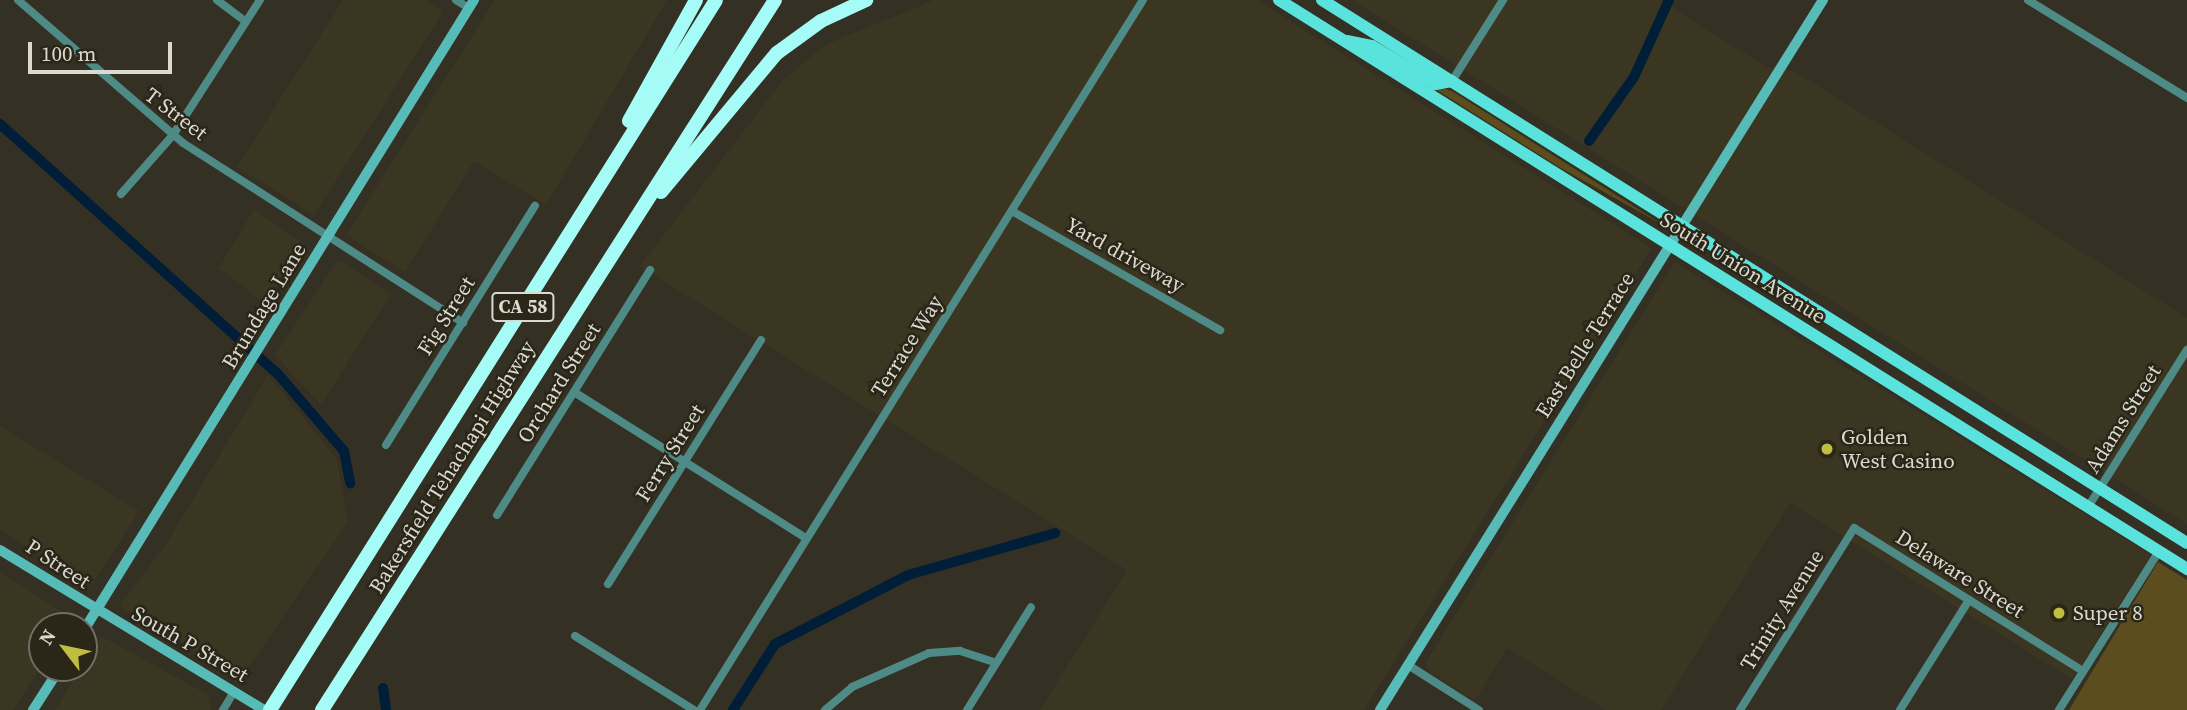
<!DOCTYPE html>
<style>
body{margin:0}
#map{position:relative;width:2187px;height:710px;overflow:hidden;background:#343023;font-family:"Source Serif 4",serif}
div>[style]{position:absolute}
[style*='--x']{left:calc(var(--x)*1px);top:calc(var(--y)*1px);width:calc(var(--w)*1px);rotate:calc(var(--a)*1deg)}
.built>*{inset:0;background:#3b3622}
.green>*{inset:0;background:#5b4d1d}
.canal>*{height:10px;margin:-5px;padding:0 5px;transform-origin:5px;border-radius:5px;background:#001e38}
.street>*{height:8px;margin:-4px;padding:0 4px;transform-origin:4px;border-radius:4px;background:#4e8a86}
.secondary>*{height:10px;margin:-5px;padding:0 5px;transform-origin:5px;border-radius:5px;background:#57bcb7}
.primary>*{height:12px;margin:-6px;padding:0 6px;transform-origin:6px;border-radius:6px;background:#5ae3dd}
.highway>*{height:14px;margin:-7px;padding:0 7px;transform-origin:7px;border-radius:7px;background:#a5fbf6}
.dots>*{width:19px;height:19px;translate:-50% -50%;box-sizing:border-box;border:4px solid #2a2719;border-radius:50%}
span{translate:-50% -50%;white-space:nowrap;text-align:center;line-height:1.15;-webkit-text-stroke:5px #2a2719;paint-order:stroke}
.shield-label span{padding:2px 5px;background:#2a2719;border:2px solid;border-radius:5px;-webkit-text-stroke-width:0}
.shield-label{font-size:19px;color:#dcd9d1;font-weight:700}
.street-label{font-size:21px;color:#dcd9d1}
.poi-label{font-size:21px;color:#dcd9d1}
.left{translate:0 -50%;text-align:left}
.north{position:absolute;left:28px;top:612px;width:70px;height:70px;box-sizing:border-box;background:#2a2719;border:2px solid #716e63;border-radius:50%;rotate:302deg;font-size:19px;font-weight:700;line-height:28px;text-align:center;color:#dcd9d1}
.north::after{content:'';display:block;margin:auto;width:24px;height:32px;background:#c0be40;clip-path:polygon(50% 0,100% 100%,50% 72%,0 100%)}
.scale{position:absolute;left:28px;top:42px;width:144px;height:32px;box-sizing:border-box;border:4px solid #dcd9d1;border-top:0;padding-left:9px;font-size:21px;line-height:24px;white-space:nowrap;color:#dcd9d1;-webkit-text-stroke:5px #2a2719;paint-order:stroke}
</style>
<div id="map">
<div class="built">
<div style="clip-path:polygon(343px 0,427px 0,443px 12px,314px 215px,237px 167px)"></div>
<div style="clip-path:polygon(495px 0,667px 0,546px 205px,474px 161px,405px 272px,346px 235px)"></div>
<div style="clip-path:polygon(934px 0,1257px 0,1652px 248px,1364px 710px,1040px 710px,1127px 570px,640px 266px,783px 80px,825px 45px)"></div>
<div style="clip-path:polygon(1352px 0,1660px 0,1766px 67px,1794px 71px,2187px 318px,2187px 524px)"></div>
<div style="clip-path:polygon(254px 209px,299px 241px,267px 305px,219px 268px)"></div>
<div style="clip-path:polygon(338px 260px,391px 294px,321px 405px,275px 355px)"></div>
<div style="clip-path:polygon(1675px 262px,2151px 555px,2072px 679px,1790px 503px,1661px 710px,1606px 710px,1507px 648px,1475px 701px,1428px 671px,1426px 662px)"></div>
<div style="clip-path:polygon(268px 375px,337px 459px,348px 522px,242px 677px,119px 606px,166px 544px)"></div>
<div style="clip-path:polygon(0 426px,139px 511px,91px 587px,0 530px)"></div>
<div style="clip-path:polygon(0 572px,72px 618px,67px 626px,42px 626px,42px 665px,13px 710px,0 710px)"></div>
<div style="clip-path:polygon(101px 636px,207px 694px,212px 710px,55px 710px)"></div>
</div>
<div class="green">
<div style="clip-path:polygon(1424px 82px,1452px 91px,1665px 226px,1559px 167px)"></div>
<div style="clip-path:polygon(2158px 562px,2187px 580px,2187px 710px,2069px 710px)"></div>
</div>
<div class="canal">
<div style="--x:0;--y:124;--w:374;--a:42"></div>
<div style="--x:278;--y:374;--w:101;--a:49.4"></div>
<div style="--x:344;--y:451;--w:33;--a:79"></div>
<div style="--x:1589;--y:141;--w:78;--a:-54.9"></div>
<div style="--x:1634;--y:77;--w:85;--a:-65.6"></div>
<div style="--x:383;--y:688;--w:22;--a:82"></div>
<div style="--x:733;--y:710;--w:78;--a:-57.5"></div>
<div style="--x:775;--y:644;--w:150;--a:-27.4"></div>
<div style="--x:908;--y:575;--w:153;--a:-15.9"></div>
</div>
<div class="street">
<div style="--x:18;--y:0;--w:218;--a:40.9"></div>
<div style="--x:183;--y:143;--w:333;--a:32.7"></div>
<div style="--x:217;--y:0;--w:36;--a:37"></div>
<div style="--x:456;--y:0;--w:15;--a:32"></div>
<div style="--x:2028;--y:0;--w:187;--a:31.6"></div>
<div style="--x:1452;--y:81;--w:96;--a:-57.8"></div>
<div style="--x:121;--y:194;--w:79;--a:-48.6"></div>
<div style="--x:173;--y:135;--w:161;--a:-57.2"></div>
<div style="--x:1012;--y:211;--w:240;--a:29.8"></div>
<div style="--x:574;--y:392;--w:275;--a:32.2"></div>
<div style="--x:386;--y:445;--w:282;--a:-58.1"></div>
<div style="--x:2088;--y:507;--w:186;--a:-57.8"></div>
<div style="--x:497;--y:515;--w:289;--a:-58"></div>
<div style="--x:608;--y:584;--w:288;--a:-57.9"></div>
<div style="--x:575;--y:636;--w:140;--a:31.9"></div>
<div style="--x:1408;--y:665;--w:84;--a:32.4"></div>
<div style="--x:223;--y:710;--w:21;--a:-59"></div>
<div style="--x:700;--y:710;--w:837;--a:-58.04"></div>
<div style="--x:825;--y:710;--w:35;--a:-40"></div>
<div style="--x:852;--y:687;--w:84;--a:-23.8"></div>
<div style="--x:929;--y:653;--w:31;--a:-4"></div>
<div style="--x:960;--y:651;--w:38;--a:18"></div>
<div style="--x:967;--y:710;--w:121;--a:-58.1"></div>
<div style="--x:1740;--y:710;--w:215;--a:-57.9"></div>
<div style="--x:1854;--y:528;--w:270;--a:32"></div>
<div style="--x:1900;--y:710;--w:130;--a:-57.9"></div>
<div style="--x:2059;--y:710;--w:188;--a:-57.8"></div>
</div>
<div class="secondary">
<div style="--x:0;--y:550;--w:309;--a:31.2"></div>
<div style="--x:84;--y:630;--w:741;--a:-58.24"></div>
<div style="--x:33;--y:710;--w:50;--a:-57.3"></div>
<div style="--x:1380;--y:710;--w:837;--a:-58.04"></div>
</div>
<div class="primary">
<div style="--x:1279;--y:0;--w:1072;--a:32.07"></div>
<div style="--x:1322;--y:0;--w:1021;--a:32.12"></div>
<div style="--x:1348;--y:41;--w:25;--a:12"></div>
<div style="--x:1372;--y:46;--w:74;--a:31.1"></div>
<div style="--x:1435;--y:84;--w:17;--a:-10"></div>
</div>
<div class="highway">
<div style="--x:629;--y:121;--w:138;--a:-61"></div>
<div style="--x:661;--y:192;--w:181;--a:-50.2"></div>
<div style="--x:777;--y:53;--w:54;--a:-36"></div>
<div style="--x:821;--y:21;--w:50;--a:-25"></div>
<div style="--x:270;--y:710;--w:838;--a:-57.86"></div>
<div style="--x:322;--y:710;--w:842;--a:-57.46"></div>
</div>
<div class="dots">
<div style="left:1827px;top:449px;background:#c0be40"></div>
<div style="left:2059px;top:613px;background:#c0be40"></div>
</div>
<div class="shield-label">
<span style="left:523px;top:307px">CA 58</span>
</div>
<div class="street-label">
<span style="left:176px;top:114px;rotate:37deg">T Street</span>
<span style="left:1125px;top:255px;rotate:29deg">Yard driveway</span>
<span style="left:1743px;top:268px;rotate:32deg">South Union Avenue</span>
<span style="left:264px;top:306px;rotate:-59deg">Brundage Lane</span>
<span style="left:446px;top:316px;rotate:-58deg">Fig Street</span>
<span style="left:1585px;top:345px;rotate:-58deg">East Belle Terrace</span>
<span style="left:907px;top:346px;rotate:-58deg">Terrace Way</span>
<span style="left:559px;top:383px;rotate:-58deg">Orchard Street</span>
<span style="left:2123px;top:419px;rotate:-58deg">Adams Street</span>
<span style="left:670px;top:453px;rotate:-58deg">Ferry Street</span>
<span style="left:452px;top:467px;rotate:-58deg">Bakersfield Tehachapi Highway</span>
<span style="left:58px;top:564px;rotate:33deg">P Street</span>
<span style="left:1960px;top:574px;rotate:32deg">Delaware Street</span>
<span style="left:1782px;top:610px;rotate:-58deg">Trinity Avenue</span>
<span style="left:190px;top:644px;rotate:30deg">South P Street</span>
</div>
<div class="poi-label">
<span class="left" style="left:1841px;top:449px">Golden<br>West Casino</span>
<span class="left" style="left:2073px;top:613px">Super 8</span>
</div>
<div class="north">N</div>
<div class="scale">100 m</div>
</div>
